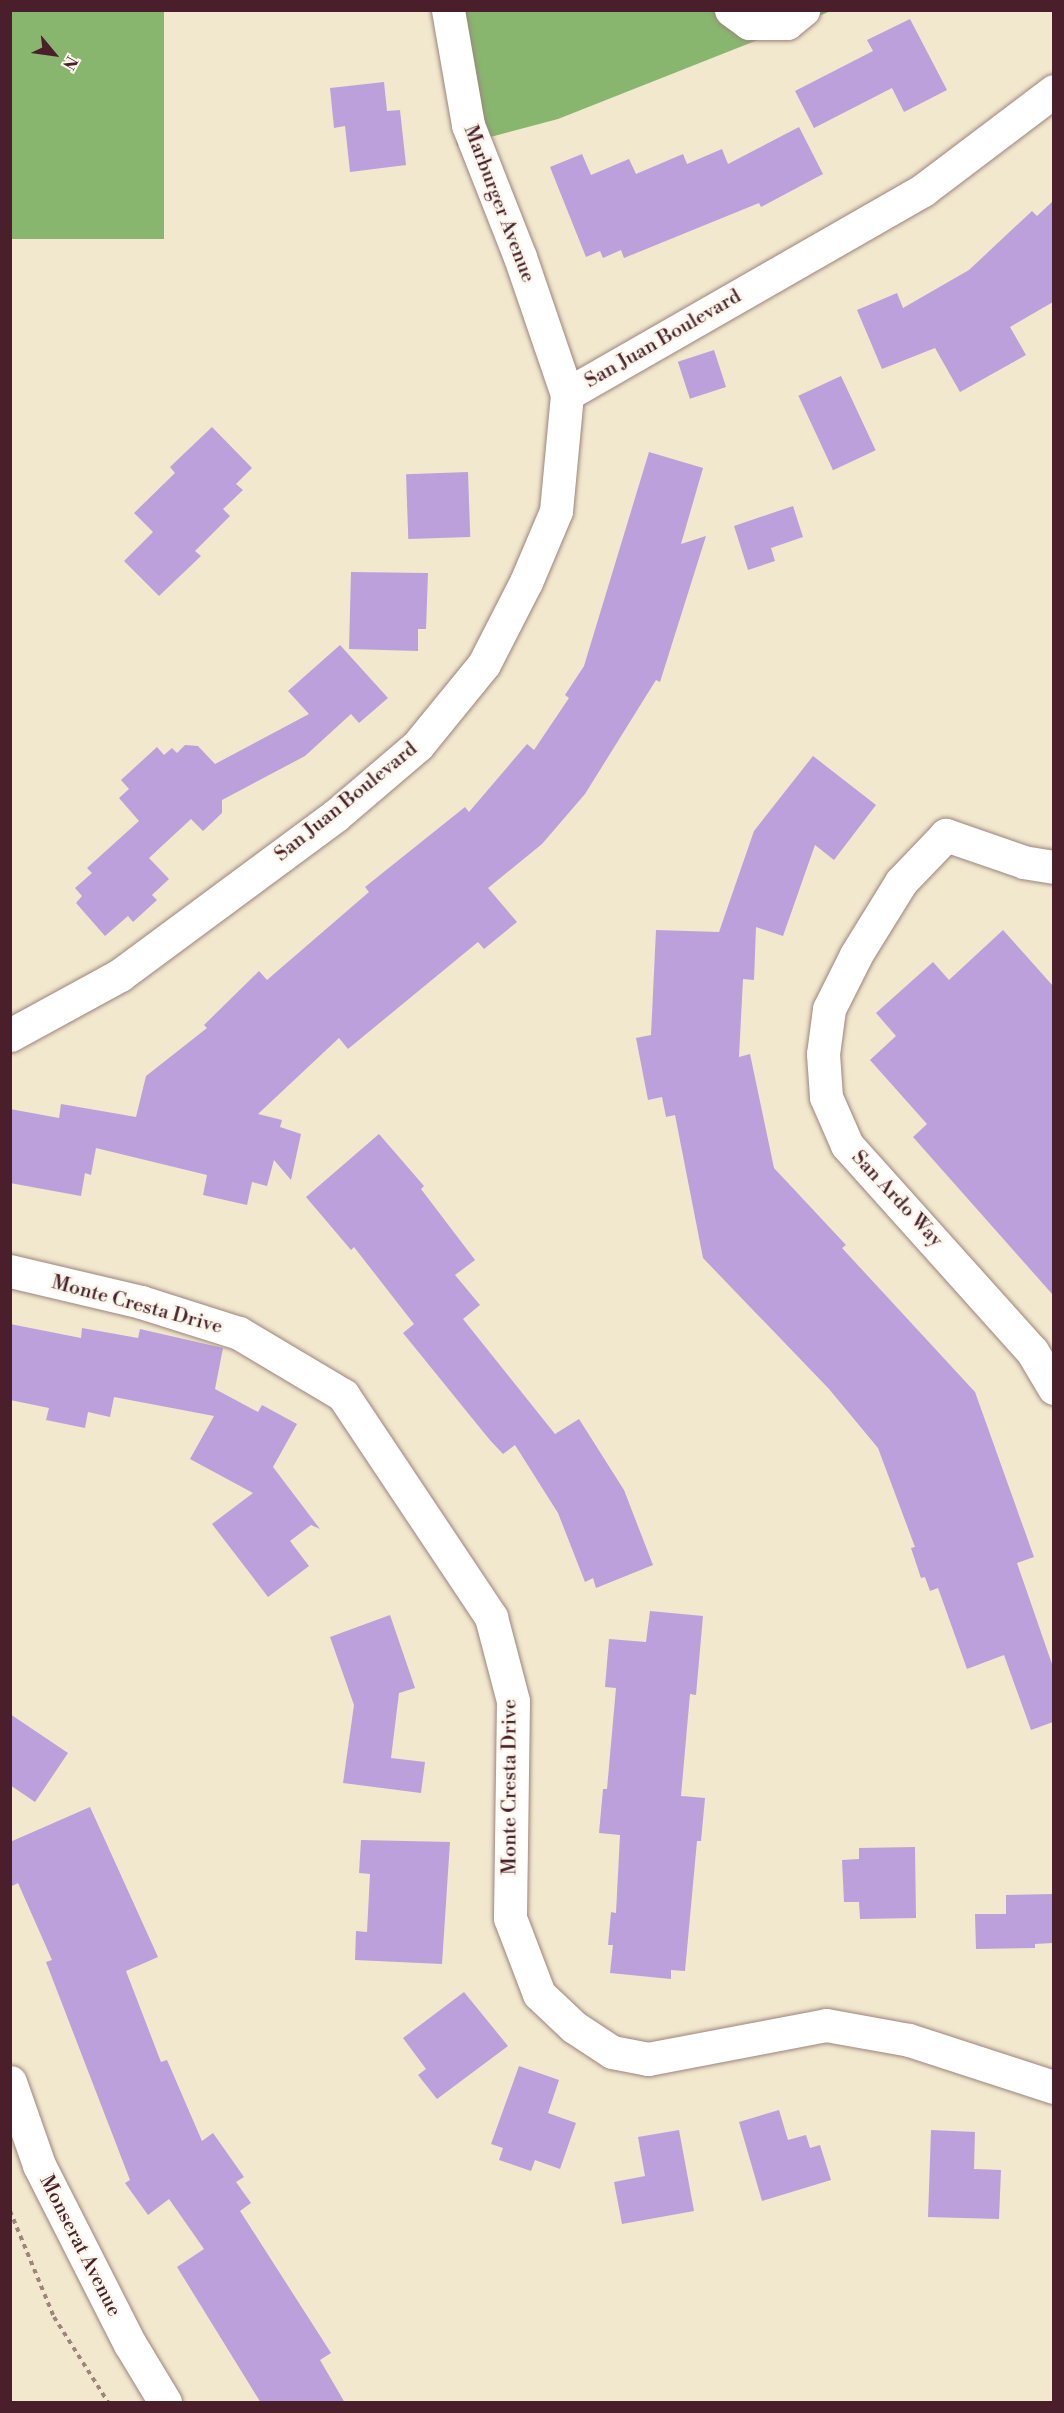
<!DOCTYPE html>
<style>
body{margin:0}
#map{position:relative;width:1064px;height:2413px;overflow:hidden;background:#f1e8ce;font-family:"Libre Bodoni",serif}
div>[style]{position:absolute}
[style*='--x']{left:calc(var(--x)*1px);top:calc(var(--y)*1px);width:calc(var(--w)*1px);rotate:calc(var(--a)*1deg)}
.forest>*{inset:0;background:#88b66f;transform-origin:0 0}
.building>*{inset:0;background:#bca0db;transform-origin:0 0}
.path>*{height:4px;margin-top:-2px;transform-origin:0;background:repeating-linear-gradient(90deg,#9e847c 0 4.5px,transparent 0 9px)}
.roads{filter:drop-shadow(0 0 2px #9e847c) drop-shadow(0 0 2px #9e847c)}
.street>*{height:33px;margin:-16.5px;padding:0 16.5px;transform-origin:16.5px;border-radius:16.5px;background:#fff}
span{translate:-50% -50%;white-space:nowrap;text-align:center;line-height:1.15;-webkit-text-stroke:5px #fbf7ec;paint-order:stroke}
.street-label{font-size:20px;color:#4a1f2b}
.frame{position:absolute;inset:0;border:12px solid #4a1f2b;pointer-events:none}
.north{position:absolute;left:24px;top:24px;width:60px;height:60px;-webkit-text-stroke:4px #fbf7ec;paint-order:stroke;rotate:119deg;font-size:16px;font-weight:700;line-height:24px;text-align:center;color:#4a1f2b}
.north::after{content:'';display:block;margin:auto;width:21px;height:27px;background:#4a1f2b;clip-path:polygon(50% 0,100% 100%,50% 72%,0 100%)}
</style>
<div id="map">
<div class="forest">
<div style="left:11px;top:10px;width:153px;height:229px"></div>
<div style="clip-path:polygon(441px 11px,831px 11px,558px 119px,457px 146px)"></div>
</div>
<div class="building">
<div style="clip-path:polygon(910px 19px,947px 90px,904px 112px,892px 88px,814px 128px,795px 91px,873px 51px,867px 40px)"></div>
<div style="clip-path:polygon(384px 82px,387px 111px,400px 110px,406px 165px,350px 172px,345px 126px,334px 128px,330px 88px)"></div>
<div style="clip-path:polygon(799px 127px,823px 174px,761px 207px,759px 203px,624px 258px,621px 250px,603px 258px,600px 251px,586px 257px,550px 167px,582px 154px,591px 175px,629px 159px,636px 174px,683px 154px,687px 164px,722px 149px,728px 164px)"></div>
<div style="clip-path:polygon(1053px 201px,1053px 302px,1010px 327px,1026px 355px,960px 392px,935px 348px,882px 369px,857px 310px,897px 293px,903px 308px,969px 270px,1032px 211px,1037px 216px)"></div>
<div style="left:714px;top:350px;width:39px;height:38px;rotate:72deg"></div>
<div style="left:841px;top:376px;width:82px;height:47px;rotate:65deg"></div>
<div style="clip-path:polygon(212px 427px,252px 468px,236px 484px,243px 490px,223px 509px,230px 516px,195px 551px,201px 556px,159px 596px,124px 561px,153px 532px,134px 513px,175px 473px,170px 467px)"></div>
<div style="clip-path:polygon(649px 452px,703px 468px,681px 544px,706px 536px,660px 682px,656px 680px,585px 794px,542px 844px,488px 888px,517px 922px,484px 949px,478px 942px,348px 1049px,339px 1038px,258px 1114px,282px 1120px,280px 1127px,301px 1134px,291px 1180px,274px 1160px,267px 1186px,252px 1182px,247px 1205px,203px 1195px,207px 1175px,96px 1148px,91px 1175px,85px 1173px,81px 1196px,10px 1183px,10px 1109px,59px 1118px,61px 1104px,136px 1117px,146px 1076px,207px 1028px,204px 1025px,259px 971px,267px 980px,369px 892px,365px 887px,465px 807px,469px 812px,527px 744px,534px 750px,569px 698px,565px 695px,584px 666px)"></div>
<div style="left:468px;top:472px;width:65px;height:62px;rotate:88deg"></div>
<div style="clip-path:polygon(793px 506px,803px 537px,771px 548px,775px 561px,748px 570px,734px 526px)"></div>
<div style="clip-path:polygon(351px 572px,428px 573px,426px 629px,418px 629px,418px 651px,349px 649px)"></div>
<div style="clip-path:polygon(340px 645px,388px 698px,359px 723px,351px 714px,305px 756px,222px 800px,222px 813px,203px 831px,191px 819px,149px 858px,169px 879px,152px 895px,157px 900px,133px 922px,128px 916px,105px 936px,76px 903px,82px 896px,75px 888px,92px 873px,87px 868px,139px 821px,119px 798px,129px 789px,121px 780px,157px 747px,164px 755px,172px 748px,177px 753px,185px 745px,198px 746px,215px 764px,309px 714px,288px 691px)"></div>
<div style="clip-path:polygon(813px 756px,876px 805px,834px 860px,815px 845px,783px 936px,756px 927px,754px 980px,743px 979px,739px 1057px,750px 1054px,774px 1168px,846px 1245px,842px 1248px,975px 1392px,1034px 1557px,1017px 1563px,1053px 1667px,1053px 1722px,1031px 1730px,1004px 1655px,967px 1669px,938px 1588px,930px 1591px,925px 1577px,921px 1578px,911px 1548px,915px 1547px,878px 1448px,829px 1389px,703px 1258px,675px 1115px,666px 1117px,662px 1097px,648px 1100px,636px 1038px,651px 1035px,656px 930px,719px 932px,754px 831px)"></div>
<div style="clip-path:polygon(1003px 930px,1053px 986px,1053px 1295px,913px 1137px,927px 1124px,870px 1060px,896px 1036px,876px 1013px,933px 962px,949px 980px)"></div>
<div style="clip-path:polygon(379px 1134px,424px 1186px,421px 1189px,475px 1260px,455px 1275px,480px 1305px,463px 1319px,555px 1434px,579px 1419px,624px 1490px,653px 1565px,596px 1588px,593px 1578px,585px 1582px,558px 1513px,515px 1445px,503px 1454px,489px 1439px,403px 1333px,414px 1324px,354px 1247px,351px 1250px,306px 1197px)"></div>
<div style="clip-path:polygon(10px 1324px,81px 1338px,82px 1328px,138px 1338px,140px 1329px,223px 1348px,215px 1389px,258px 1412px,262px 1405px,297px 1424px,273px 1467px,320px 1529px,311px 1525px,290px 1541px,309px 1566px,268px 1597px,212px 1524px,253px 1493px,190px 1459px,214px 1416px,114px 1397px,110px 1417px,88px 1412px,85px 1428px,46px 1420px,49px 1408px,10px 1400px)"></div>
<div style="clip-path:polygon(650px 1611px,703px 1616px,696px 1695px,690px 1694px,681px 1796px,705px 1798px,701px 1841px,697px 1841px,685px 1971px,671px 1970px,671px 1979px,610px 1973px,613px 1945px,608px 1945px,611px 1912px,616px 1913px,620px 1835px,599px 1833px,603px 1789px,607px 1789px,616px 1688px,605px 1687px,609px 1639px,646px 1642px)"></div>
<div style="clip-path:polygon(390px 1615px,415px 1688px,399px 1693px,391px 1758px,425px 1762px,421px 1793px,343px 1783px,354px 1705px,330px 1637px)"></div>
<div style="clip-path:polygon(10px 1714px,68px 1753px,35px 1802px,10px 1785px)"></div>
<div style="clip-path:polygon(90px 1807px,158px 1957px,126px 1971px,161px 2062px,167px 2060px,202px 2141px,213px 2133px,244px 2177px,236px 2182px,251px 2203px,240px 2211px,331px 2353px,320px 2360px,345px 2403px,261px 2403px,177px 2267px,204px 2249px,169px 2199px,148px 2215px,125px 2183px,130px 2180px,46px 1962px,52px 1960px,18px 1883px,10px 1887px,10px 1842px)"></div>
<div style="clip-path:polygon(361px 1840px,450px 1842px,442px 1964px,355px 1960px,356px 1931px,367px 1932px,370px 1874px,359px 1873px)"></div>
<div style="clip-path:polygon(915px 1847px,916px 1918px,860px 1919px,859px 1902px,844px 1902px,842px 1860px,859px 1859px,859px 1848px)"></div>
<div style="clip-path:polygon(1053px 1894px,1053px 1943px,1035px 1944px,1035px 1948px,976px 1949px,975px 1914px,1006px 1914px,1006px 1895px)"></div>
<div style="clip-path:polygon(464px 1992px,508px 2046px,437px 2099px,418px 2075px,426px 2069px,403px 2038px)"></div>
<div style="clip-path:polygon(519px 2066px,559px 2080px,548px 2113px,576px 2123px,560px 2169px,535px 2160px,531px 2171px,499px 2160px,503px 2148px,491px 2144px)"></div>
<div style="clip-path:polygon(779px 2110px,788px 2140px,806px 2135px,810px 2148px,820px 2145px,831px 2180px,762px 2201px,739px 2122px)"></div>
<div style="clip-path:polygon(679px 2130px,694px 2211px,622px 2224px,614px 2182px,645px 2176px,638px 2137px)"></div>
<div style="clip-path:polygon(931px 2130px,975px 2132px,974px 2169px,1001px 2170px,999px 2219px,928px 2217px)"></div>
</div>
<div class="path">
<div style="--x:10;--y:2211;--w:115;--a:67.5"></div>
<div style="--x:54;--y:2317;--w:101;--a:57.6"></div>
</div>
<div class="roads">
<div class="street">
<div style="--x:448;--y:10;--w:117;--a:80.1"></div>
<div style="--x:468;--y:125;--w:142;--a:68.5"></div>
<div style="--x:520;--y:257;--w:145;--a:71.1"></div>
<div style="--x:731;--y:10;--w:22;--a:36"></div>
<div style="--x:749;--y:23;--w:38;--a:0"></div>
<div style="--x:787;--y:23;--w:21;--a:-39"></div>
<div style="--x:1054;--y:867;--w:30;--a:-171"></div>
<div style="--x:1024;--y:862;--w:83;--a:-160.9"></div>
<div style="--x:946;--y:835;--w:65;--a:133.8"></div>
<div style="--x:901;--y:882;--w:86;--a:121.7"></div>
<div style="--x:856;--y:955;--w:60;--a:116.6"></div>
<div style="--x:829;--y:1009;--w:45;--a:97.6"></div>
<div style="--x:823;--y:1054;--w:43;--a:86"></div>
<div style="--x:826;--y:1097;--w:52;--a:66.4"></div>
<div style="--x:847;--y:1145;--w:277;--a:48.1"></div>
<div style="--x:1032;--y:1351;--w:43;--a:59.3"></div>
<div style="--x:10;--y:1035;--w:125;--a:-28.6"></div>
<div style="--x:120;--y:975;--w:267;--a:-36.5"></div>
<div style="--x:335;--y:816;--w:109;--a:-40.5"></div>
<div style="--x:418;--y:745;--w:104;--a:-50.8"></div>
<div style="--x:484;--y:664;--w:92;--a:-62.9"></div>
<div style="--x:526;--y:582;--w:77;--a:-67.1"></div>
<div style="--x:556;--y:511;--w:118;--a:-84.6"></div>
<div style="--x:567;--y:394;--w:410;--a:-29.8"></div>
<div style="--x:923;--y:190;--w:164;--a:-37.1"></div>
<div style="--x:10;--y:1271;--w:135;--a:13.3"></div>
<div style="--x:141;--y:1302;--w:103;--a:17.6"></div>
<div style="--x:239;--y:1333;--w:121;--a:30.8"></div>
<div style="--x:343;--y:1395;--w:267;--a:56.3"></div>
<div style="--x:491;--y:1617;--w:87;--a:75.3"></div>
<div style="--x:513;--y:1701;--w:217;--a:90.8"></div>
<div style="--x:510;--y:1918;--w:81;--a:69.1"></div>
<div style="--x:539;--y:1994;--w:48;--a:43.3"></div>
<div style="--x:574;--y:2027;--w:45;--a:33.3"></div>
<div style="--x:612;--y:2052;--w:37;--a:11"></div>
<div style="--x:648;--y:2059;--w:181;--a:-10.8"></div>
<div style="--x:826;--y:2025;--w:84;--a:10.2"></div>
<div style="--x:909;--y:2040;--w:152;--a:18"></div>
<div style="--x:10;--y:2082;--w:88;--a:70.7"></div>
<div style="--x:39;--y:2165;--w:201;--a:63.1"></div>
<div style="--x:130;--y:2344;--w:68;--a:58.9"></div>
</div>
</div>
<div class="street-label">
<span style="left:499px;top:204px;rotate:69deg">Marburger Avenue</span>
<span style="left:663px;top:339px;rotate:-30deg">San Juan Boulevard</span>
<span style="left:346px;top:802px;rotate:-39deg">San Juan Boulevard</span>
<span style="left:897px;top:1199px;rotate:47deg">San Ardo Way</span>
<span style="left:137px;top:1305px;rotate:15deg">Monte Cresta Drive</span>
<span style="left:510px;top:1787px;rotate:-90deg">Monte Cresta Drive</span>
<span style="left:80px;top:2246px;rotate:63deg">Monserat Avenue</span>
</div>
<div class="frame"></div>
<div class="north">N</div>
</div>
